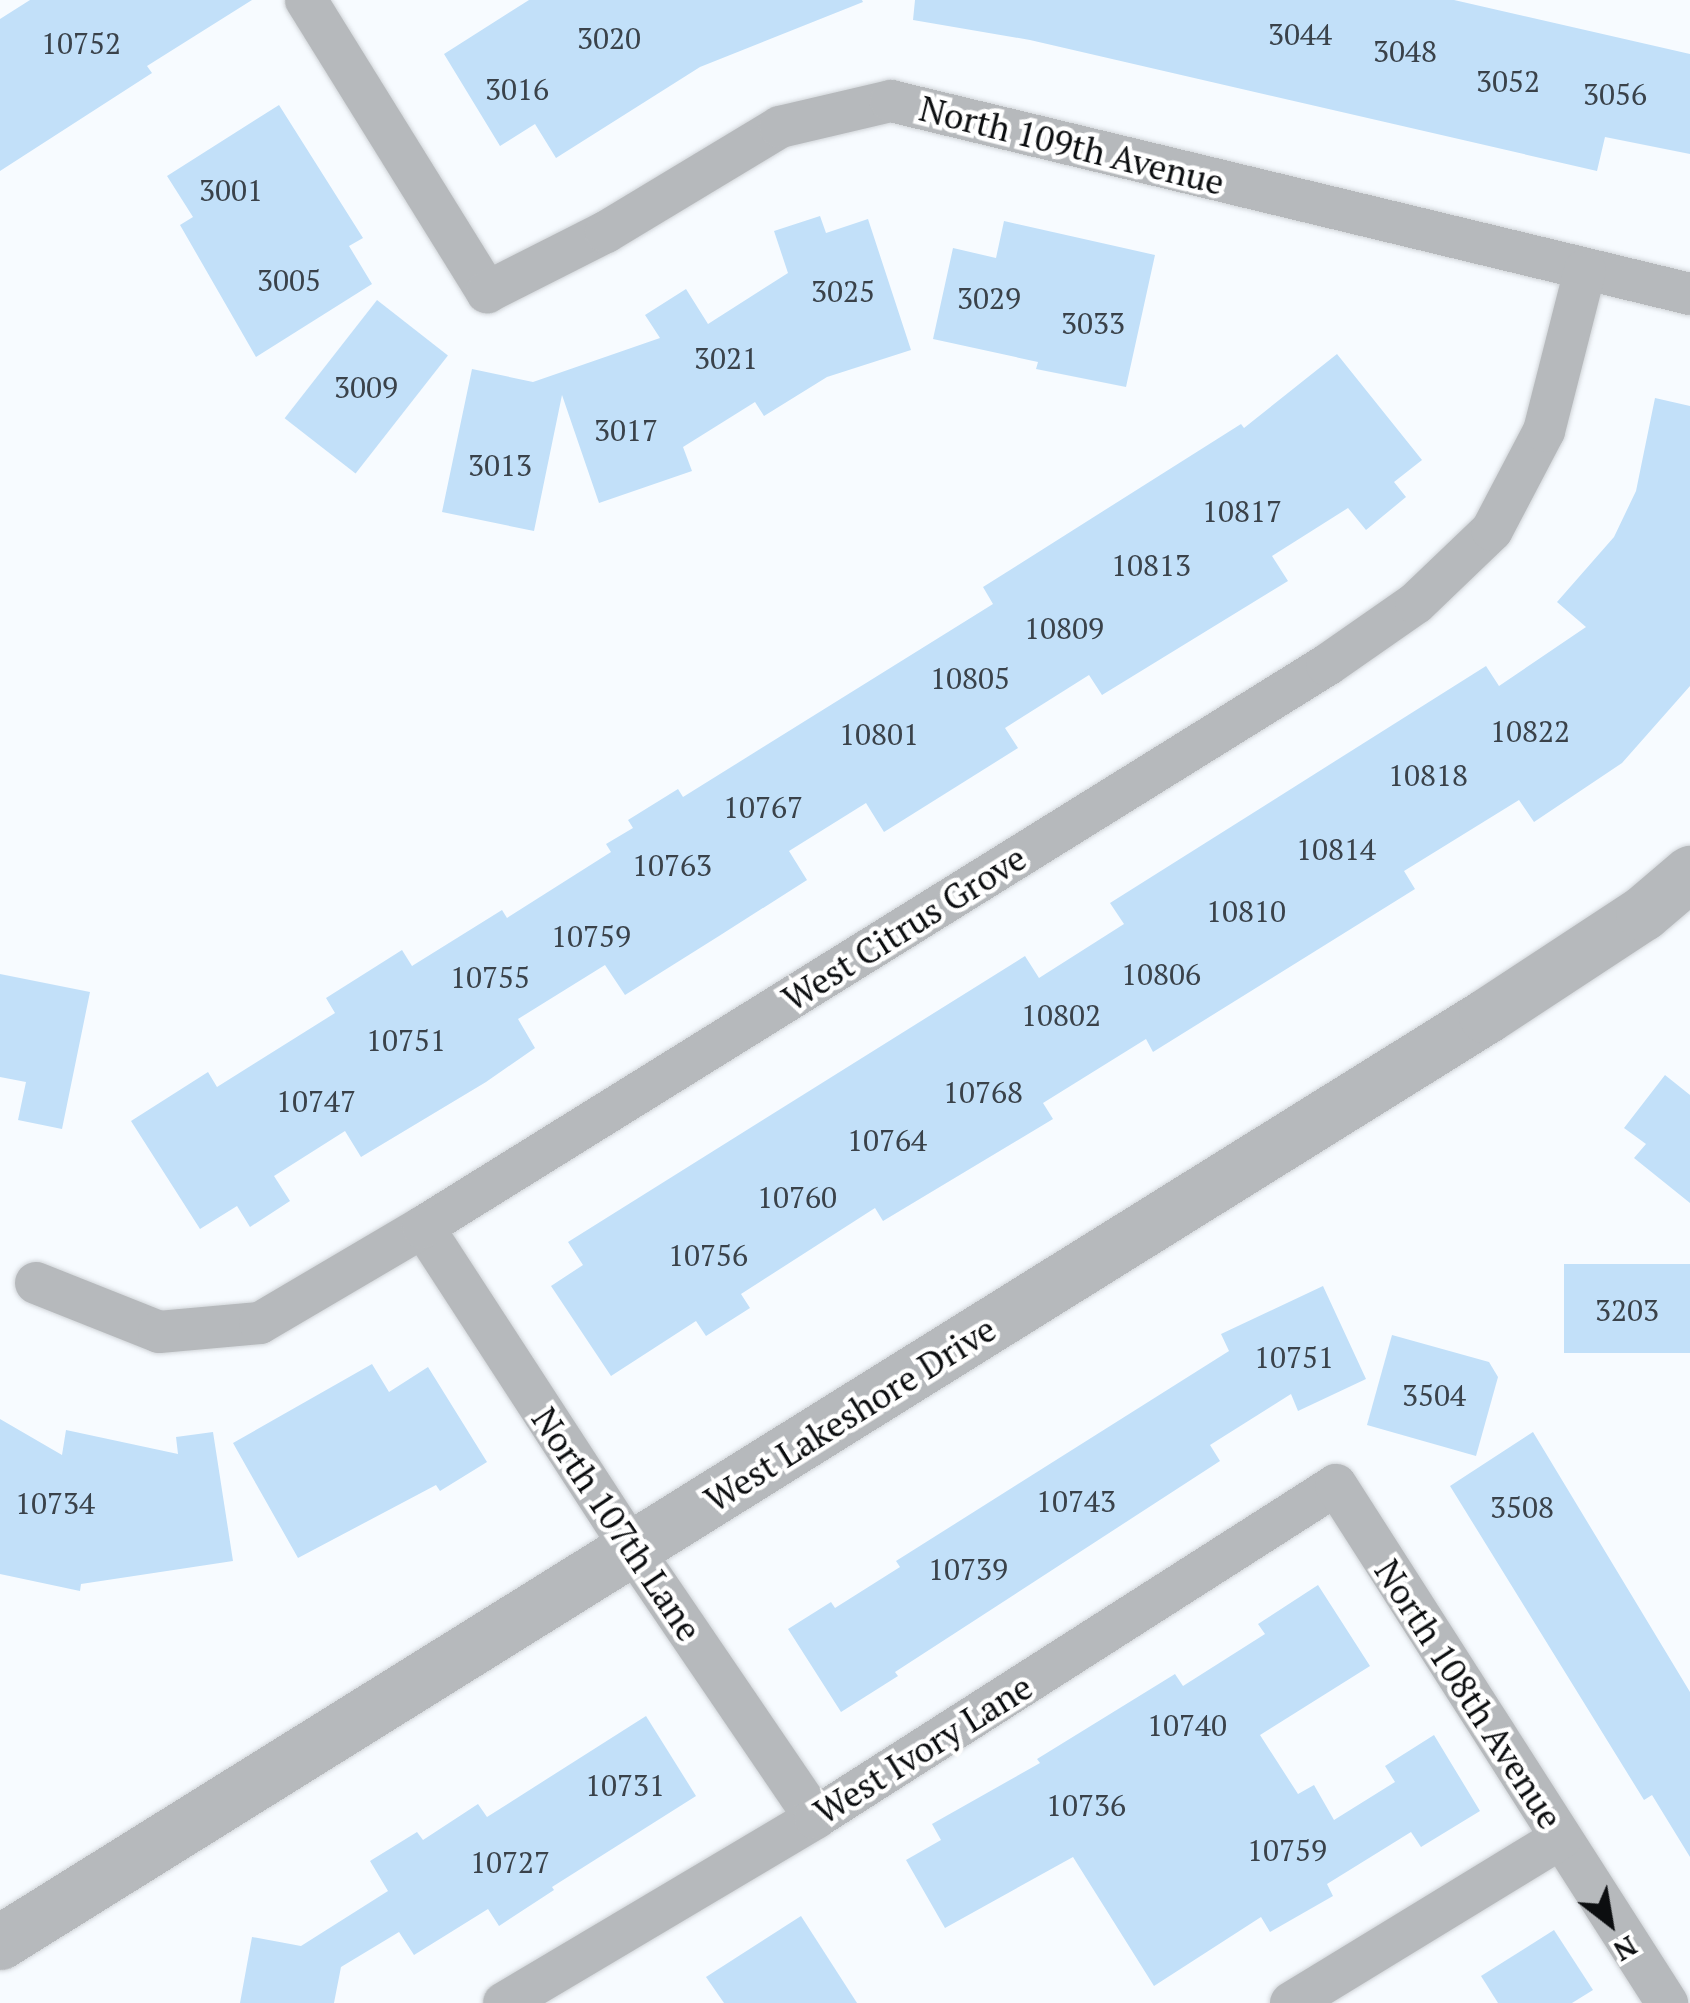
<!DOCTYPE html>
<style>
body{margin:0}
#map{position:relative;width:1690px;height:2003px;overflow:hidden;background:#f7fbff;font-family:"PT Serif",serif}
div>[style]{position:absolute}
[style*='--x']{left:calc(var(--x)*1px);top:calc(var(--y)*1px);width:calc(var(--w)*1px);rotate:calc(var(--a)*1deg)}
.building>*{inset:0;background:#c2e0f9;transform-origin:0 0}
.roads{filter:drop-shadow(0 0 2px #d1d5d9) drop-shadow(0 0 2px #d1d5d9)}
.minor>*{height:42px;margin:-21px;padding:0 21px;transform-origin:21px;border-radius:21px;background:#b6b9bc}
.tertiary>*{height:55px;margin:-27.5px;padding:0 27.5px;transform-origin:27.5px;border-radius:27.5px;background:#b6b9bc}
span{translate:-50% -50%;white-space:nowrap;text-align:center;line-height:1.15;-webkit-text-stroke:9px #fff;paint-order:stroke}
.number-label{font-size:30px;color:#3a424a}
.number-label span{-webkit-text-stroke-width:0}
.street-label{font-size:35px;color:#0c0e10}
.north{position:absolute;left:1560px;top:1873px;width:100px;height:100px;-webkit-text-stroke:8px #fff;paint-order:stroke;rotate:149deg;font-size:28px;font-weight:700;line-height:40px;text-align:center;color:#0c0e10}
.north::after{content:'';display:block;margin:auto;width:35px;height:45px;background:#0c0e10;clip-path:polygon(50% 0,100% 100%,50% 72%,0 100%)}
</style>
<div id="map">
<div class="building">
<div style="clip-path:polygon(30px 0,252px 0,147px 66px,152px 73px,0 171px,0 19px)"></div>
<div style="clip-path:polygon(529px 0,862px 0,863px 2px,700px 67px,556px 158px,535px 124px,500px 146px,444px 54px)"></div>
<div style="clip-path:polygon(915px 0,1454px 0,1690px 54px,1690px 154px,1605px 137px,1597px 171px,1030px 40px,913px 20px)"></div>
<div style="clip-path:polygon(279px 105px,363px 238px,349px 246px,372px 284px,256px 357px,180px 225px,193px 217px,167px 176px)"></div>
<div style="clip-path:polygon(820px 216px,826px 233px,868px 219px,911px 350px,827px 377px,764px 416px,755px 402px,683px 447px,692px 471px,599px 503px,562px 395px,534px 531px,442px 512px,472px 369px,533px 382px,660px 338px,645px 315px,686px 289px,708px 324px,788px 273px,774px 231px)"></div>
<div style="clip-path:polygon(1004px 221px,1155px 255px,1126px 387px,1036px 369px,1038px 362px,933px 339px,953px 248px,996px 258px)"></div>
<div style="left:377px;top:300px;width:90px;height:150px;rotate:38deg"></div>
<div style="clip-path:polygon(1337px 354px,1422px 460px,1394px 482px,1406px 497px,1366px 530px,1348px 508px,1272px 556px,1288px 581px,1102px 695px,1089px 675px,1005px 728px,1018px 748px,884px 832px,866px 803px,789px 851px,807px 880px,719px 936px,625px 995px,605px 965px,518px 1019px,535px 1048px,486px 1082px,361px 1157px,345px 1131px,274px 1176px,290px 1201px,250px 1227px,237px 1206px,200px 1229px,131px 1121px,208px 1072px,217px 1087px,335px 1013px,326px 998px,402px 950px,412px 966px,502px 910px,507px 918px,611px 852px,606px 844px,633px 828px,628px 820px,678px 789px,683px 797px,993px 604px,983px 587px,1241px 424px,1244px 428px)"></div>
<div style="clip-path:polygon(1655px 398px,1690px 406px,1690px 686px,1622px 763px,1534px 822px,1519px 800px,1404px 871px,1415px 889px,1153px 1052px,1146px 1039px,1043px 1103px,1053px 1119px,883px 1221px,875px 1208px,741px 1294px,750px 1308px,706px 1336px,696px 1321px,611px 1376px,551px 1286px,583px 1265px,568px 1242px,1025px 956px,1039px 978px,1124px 924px,1110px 903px,1486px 666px,1499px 686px,1586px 627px,1557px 602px,1614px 537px,1636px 491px)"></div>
<div style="clip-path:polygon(0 974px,90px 992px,62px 1129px,18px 1120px,26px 1082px,0 1077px)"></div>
<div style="clip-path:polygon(1665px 1075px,1690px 1095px,1690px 1203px,1634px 1158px,1646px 1144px,1624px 1128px)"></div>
<div style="left:1690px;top:1264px;width:89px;height:126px;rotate:90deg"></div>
<div style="clip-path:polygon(1323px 1286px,1366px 1379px,1298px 1411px,1291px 1394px,1210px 1445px,1220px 1461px,895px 1672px,898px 1676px,841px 1712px,788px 1629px,831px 1602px,835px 1608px,900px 1567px,896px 1561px,1229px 1351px,1221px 1334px)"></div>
<div style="clip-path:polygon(1392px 1335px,1489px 1362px,1498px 1377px,1476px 1456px,1367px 1425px)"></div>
<div style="clip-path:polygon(372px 1364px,389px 1392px,428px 1367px,487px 1462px,440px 1491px,436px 1485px,298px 1558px,233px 1443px)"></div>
<div style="clip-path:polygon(0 1419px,62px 1455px,66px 1430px,178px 1454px,176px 1437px,213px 1432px,233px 1561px,81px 1584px,80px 1591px,0 1574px)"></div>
<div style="clip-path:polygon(1533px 1432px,1690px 1692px,1690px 1857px,1652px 1795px,1644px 1800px,1450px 1486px)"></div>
<div style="clip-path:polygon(1318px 1585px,1370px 1666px,1260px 1735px,1298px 1794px,1314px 1785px,1334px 1820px,1395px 1782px,1385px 1766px,1434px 1735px,1480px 1811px,1421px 1847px,1411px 1832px,1327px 1884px,1333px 1896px,1270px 1932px,1261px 1917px,1154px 1986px,1073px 1857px,945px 1928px,906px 1860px,941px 1840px,932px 1824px,1040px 1763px,1037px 1759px,1175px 1674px,1183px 1686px,1265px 1634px,1258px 1624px)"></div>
<div style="clip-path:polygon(646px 1716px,696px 1796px,552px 1887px,554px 1890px,499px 1926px,488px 1909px,414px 1955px,399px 1932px,341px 1967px,334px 2003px,240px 2003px,252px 1937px,301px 1946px,388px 1891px,370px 1861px,417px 1832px,423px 1840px,478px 1804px,487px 1817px)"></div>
<div style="clip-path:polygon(801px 1916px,857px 2003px,724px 2003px,706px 1977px)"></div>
<div style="clip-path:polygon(1554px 1930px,1593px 1990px,1572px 2003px,1498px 2003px,1481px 1976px)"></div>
</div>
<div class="roads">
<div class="minor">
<div style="--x:306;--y:0;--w:344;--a:58.2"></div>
<div style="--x:487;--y:292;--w:133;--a:-26.8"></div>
<div style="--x:606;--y:232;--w:203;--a:-31.1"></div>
<div style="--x:780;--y:127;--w:114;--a:-13.2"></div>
<div style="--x:891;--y:101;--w:822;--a:13.58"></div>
<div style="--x:423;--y:1227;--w:385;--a:57"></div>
<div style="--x:633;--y:1550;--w:324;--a:55.8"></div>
<div style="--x:36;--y:1283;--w:132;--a:21.7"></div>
<div style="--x:159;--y:1332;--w:101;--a:-5.1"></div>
<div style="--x:260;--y:1323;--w:189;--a:-30.5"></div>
<div style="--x:423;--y:1227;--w:1064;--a:-31.87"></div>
<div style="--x:1327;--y:665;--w:108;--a:-34.9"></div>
<div style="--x:1416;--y:603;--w:105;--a:-43.8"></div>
<div style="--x:1492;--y:530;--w:112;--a:-62.3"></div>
<div style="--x:1544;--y:431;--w:166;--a:-75.7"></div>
<div style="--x:504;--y:2003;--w:362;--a:-30.7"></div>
<div style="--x:815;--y:1818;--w:618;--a:-32.58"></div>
<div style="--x:1336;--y:1485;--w:615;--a:57.42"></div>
<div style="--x:1291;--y:2003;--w:316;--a:-31.4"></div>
</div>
<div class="tertiary">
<div style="--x:0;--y:1942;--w:1751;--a:-31.93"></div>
<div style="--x:1486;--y:1016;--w:188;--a:-33.3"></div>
<div style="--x:1643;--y:913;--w:62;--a:-40.4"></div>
</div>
</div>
<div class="number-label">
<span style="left:1300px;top:34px">3044</span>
<span style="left:609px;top:38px">3020</span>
<span style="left:81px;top:43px">10752</span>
<span style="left:1405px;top:51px">3048</span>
<span style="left:1508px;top:81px">3052</span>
<span style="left:517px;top:89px">3016</span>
<span style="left:1615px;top:94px">3056</span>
<span style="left:231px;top:190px">3001</span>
<span style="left:289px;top:280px">3005</span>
<span style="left:843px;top:291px">3025</span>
<span style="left:989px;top:298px">3029</span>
<span style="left:1093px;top:323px">3033</span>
<span style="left:726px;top:358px">3021</span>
<span style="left:366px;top:387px">3009</span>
<span style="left:626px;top:430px">3017</span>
<span style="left:500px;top:465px">3013</span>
<span style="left:1242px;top:511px">10817</span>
<span style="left:1151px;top:565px">10813</span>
<span style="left:1064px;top:628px">10809</span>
<span style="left:970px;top:678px">10805</span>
<span style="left:1530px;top:731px">10822</span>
<span style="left:879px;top:734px">10801</span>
<span style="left:1428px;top:775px">10818</span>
<span style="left:763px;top:807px">10767</span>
<span style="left:1336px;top:849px">10814</span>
<span style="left:672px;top:865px">10763</span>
<span style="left:1246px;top:911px">10810</span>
<span style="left:591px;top:936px">10759</span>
<span style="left:1161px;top:974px">10806</span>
<span style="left:490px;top:977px">10755</span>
<span style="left:1061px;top:1015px">10802</span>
<span style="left:406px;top:1040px">10751</span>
<span style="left:983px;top:1092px">10768</span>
<span style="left:316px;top:1101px">10747</span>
<span style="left:887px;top:1140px">10764</span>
<span style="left:797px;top:1197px">10760</span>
<span style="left:708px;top:1255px">10756</span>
<span style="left:1627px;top:1310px">3203</span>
<span style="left:1294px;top:1357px">10751</span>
<span style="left:1434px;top:1395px">3504</span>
<span style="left:1076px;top:1501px">10743</span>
<span style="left:55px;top:1503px">10734</span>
<span style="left:1522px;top:1507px">3508</span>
<span style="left:968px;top:1569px">10739</span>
<span style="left:1187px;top:1725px">10740</span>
<span style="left:625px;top:1785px">10731</span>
<span style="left:1086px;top:1805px">10736</span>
<span style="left:1287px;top:1850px">10759</span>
<span style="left:510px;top:1862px">10727</span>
</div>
<div class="street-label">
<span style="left:1072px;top:145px;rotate:14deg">North 109th Avenue</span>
<span style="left:904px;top:928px;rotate:-32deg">West Citrus Grove</span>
<span style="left:850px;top:1414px;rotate:-32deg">West Lakeshore Drive</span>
<span style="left:617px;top:1524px;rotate:56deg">North 107th Lane</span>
<span style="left:1469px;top:1694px;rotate:57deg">North 108th Avenue</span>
<span style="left:923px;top:1749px;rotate:-32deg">West Ivory Lane</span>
</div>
<div class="north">N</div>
</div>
